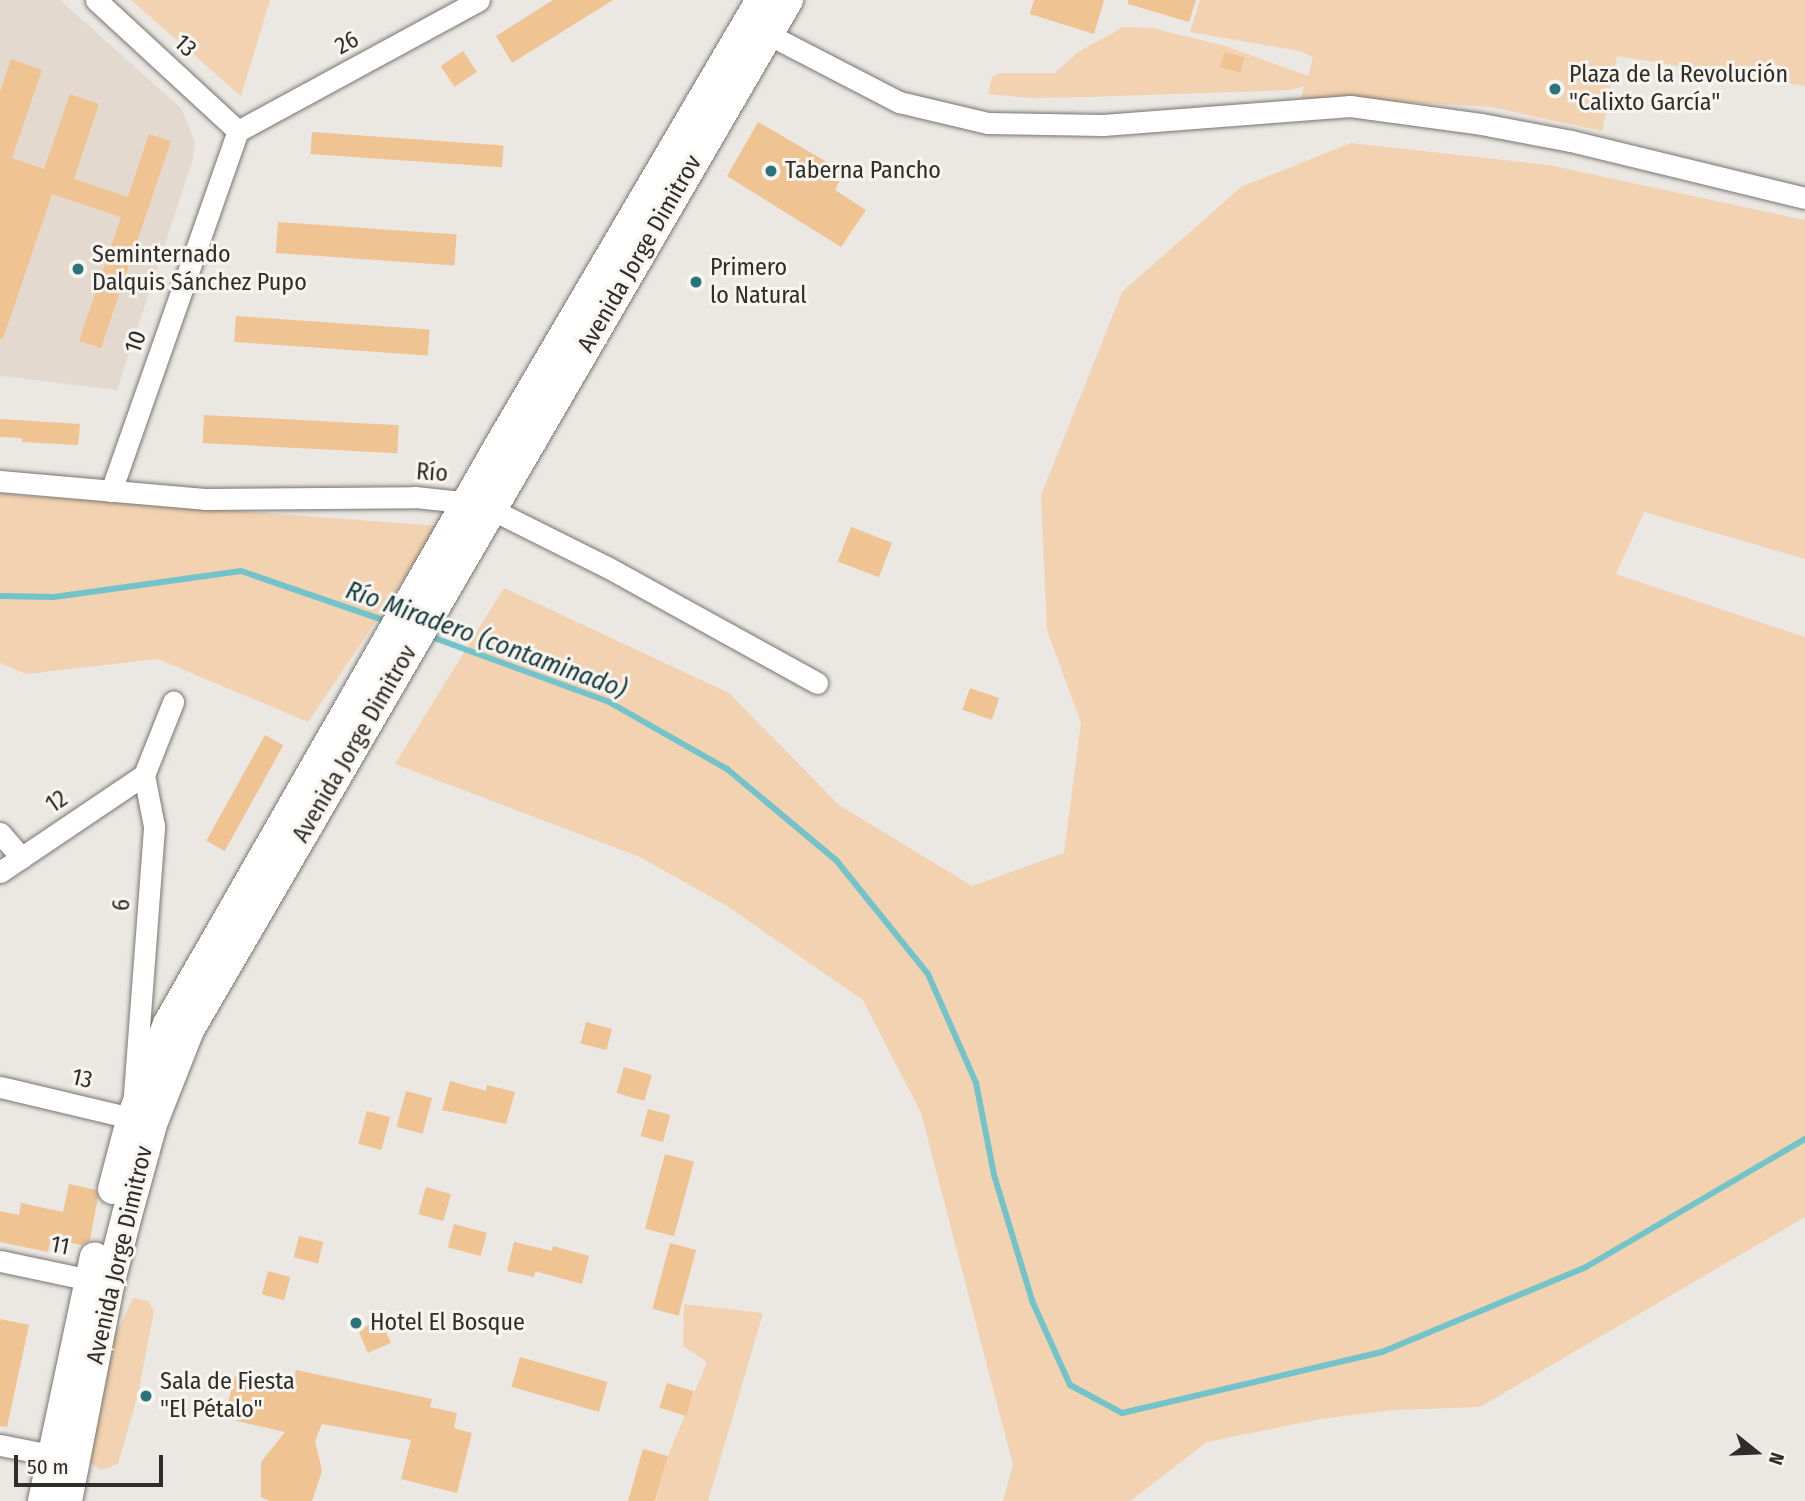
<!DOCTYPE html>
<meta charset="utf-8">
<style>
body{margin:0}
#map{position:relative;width:1805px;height:1501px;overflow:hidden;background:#ebe7e2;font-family:"Fira Sans Condensed",sans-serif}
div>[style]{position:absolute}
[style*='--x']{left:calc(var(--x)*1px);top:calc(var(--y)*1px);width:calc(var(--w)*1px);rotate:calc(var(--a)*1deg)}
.built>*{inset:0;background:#e4d9cf}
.green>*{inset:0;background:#f2d2b0}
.stream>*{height:6px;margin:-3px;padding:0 3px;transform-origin:3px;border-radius:3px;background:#72c4ca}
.building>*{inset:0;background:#efc392;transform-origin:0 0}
.roads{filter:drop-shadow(0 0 2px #797570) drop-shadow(0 0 2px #797570)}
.minor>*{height:21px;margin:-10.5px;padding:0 10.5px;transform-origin:10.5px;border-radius:10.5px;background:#fff}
.secondary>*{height:30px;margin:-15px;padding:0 15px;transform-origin:15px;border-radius:15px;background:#fff}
.dots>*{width:19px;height:19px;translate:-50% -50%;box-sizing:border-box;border:4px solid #f8f4ef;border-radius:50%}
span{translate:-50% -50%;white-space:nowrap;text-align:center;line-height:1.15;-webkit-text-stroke:6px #f8f4ef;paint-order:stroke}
.street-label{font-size:24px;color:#2f2d2b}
.poi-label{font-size:24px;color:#2f2d2b}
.left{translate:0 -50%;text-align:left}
.water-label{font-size:26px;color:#143c3f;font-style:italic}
.north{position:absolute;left:1721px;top:1417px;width:70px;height:70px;-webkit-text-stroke:5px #f8f4ef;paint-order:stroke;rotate:108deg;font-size:19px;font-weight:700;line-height:28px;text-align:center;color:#2f2d2b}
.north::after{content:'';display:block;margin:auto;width:24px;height:32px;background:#2f2d2b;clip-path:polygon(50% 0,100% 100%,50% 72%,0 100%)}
.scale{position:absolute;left:14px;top:1455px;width:149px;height:32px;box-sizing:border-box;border:4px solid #2f2d2b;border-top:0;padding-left:9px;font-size:21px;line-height:24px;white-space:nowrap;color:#2f2d2b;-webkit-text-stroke:5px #f8f4ef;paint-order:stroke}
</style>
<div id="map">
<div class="built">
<div style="clip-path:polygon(0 0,60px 0,182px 109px,195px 143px,192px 162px,117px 390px,0 376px)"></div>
</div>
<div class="green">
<div style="clip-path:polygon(131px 0,270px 0,241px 96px)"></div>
<div style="clip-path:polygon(1200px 0,1805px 0,1805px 86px,1617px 56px,1602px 131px,1491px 107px,1390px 101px,1300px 103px,1304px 86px,1291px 90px,1086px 97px,1031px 98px,988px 94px,992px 77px,999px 73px,1055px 73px,1078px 52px,1123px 27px,1152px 28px,1225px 46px,1308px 76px,1313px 57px,1300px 51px,1190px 32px)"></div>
<div style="clip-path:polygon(1351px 143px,1549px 165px,1805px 220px,1805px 559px,1644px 512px,1616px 574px,1805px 637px,1805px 1217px,1480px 1407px,1393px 1410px,1320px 1419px,1207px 1442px,1130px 1501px,1003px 1501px,1013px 1465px,921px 1113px,863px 1000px,727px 906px,640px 857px,395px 764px,504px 588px,729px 693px,839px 805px,972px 886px,1064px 853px,1081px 723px,1047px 630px,1041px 495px,1122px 292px,1241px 187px)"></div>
<div style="clip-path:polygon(0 494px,88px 500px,440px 526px,308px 722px,158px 659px,26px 674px,0 663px)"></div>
<div style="clip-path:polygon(133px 1298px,148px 1301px,154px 1311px,138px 1394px,118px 1464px,101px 1470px,86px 1460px,114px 1338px)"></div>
<div style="clip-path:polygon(684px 1304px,763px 1313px,708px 1501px,656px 1501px,668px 1456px,707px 1362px,683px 1346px)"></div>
</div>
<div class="stream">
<div style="--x:0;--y:596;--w:54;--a:1.1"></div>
<div style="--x:54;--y:597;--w:189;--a:-7.9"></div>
<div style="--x:241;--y:571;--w:157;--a:19"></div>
<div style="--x:429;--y:636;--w:192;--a:20.1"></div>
<div style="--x:609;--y:702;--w:136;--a:29.6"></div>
<div style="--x:727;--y:769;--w:142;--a:39.9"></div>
<div style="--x:836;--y:860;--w:146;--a:51.1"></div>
<div style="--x:928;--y:974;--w:119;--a:66.2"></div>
<div style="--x:976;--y:1083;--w:94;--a:78.9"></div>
<div style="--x:994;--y:1175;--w:134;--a:73.1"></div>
<div style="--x:1033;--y:1303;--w:90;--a:65.7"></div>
<div style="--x:1070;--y:1385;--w:59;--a:28.3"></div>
<div style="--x:1122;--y:1413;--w:267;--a:-13.2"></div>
<div style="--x:1382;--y:1352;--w:221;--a:-22.6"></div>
<div style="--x:1586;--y:1267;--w:254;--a:-30.3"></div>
</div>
<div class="building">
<div style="clip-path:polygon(553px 0,613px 0,512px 63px,496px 36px)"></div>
<div style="clip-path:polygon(1034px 0,1104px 0,1094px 34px,1030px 14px)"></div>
<div style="clip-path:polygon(1128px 0,1196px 0,1189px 22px,1128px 4px)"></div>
<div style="left:463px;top:51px;width:25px;height:27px;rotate:56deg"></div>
<div style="left:1224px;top:52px;width:21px;height:16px;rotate:14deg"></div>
<div style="clip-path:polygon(11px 59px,42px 70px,12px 158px,44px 169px,70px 94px,99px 104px,74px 179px,128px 197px,149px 134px,171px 141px,101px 348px,79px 341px,121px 217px,52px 194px,3px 339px,0 339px,0 92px)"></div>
<div style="clip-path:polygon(758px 122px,844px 172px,835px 190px,866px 210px,841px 247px,727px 176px)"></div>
<div style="left:312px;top:132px;width:192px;height:22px;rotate:4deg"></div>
<div style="left:278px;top:222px;width:179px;height:31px;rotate:4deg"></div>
<div style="left:236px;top:316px;width:194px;height:26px;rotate:4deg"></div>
<div style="left:204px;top:415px;width:195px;height:28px;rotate:3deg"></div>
<div style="clip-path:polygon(0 419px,80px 424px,78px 445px,22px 442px,22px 438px,0 437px)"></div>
<div style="left:851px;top:527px;width:44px;height:37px;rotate:21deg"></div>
<div style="left:970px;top:688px;width:31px;height:23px;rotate:19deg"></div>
<div style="left:265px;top:735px;width:21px;height:121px;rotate:29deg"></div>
<div style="left:586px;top:1022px;width:27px;height:22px;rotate:15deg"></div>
<div style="left:624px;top:1067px;width:29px;height:27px;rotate:16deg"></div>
<div style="clip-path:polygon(450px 1081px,486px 1091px,487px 1085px,515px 1092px,506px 1124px,442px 1110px)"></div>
<div style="left:406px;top:1091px;width:27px;height:37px;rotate:15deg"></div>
<div style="left:648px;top:1109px;width:23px;height:28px;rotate:15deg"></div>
<div style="left:367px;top:1111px;width:24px;height:34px;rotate:15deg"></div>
<div style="left:665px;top:1154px;width:30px;height:77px;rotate:15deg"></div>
<div style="clip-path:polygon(69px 1184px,96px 1190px,98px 1197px,90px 1240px,82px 1245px,51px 1239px,48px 1252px,0 1242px,0 1211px,19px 1215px,21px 1203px,63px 1212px)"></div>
<div style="left:426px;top:1187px;width:26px;height:28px;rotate:16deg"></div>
<div style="left:454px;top:1224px;width:34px;height:24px;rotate:15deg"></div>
<div style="left:299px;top:1236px;width:25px;height:22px;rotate:14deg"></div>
<div style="clip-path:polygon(514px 1242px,552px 1251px,553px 1246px,589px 1256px,582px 1284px,535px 1271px,534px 1277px,507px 1271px)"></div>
<div style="left:670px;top:1243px;width:27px;height:68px;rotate:15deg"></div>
<div style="left:268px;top:1271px;width:23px;height:24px;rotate:15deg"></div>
<div style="clip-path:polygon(0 1319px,29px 1325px,7px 1427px,0 1426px)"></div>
<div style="left:381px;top:1320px;width:25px;height:25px;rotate:67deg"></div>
<div style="left:520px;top:1357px;width:91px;height:31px;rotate:16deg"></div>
<div style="clip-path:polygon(296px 1370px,432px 1399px,430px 1407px,457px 1413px,454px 1428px,472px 1433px,457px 1493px,401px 1479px,411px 1440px,322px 1424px,315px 1441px,322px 1471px,312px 1501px,269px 1501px,261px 1497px,261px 1462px,285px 1432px,224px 1418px,235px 1376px,292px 1389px)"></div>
<div style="left:667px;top:1383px;width:28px;height:26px;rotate:17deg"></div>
<div style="clip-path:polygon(643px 1449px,668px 1456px,655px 1501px,628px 1501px)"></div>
</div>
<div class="roads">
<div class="minor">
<div style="--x:96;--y:0;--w:193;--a:42.7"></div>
<div style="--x:758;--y:29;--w:159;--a:27.4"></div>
<div style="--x:899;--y:102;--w:91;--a:13.3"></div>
<div style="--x:988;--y:123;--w:115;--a:1"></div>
<div style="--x:1103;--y:125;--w:248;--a:-4.4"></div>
<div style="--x:1350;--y:106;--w:132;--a:7.8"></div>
<div style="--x:1481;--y:124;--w:92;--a:10.7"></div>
<div style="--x:1571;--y:141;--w:241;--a:13.7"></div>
<div style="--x:238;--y:131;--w:274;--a:-28.5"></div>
<div style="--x:0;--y:481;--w:205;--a:5"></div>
<div style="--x:204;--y:499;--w:211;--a:-0.5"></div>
<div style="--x:415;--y:497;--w:39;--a:6"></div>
<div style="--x:454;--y:501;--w:38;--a:12"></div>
<div style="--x:491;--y:509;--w:130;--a:26.6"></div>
<div style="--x:607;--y:567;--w:240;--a:28.9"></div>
<div style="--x:111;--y:491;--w:382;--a:-70.6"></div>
<div style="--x:0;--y:833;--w:33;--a:49"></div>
<div style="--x:0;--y:872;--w:174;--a:-34"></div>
<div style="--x:0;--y:1087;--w:148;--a:13.3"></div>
<div style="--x:134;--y:1094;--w:269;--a:-85.7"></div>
<div style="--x:154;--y:826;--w:52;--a:-101.1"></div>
<div style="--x:144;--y:775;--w:79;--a:-68.3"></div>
<div style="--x:0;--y:1261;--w:106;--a:11.9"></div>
<div style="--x:0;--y:1445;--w:68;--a:11"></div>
</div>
<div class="secondary">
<div style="--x:113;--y:1189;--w:74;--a:-75.2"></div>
<div style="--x:132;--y:1117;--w:100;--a:-68.8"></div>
<div style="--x:168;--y:1024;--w:666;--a:-60.2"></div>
<div style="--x:499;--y:446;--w:517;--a:-59.57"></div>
<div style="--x:43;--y:1501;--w:249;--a:-78"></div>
<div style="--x:67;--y:1501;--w:220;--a:-79"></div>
<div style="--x:109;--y:1285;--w:72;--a:-75.6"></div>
<div style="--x:127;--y:1215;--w:94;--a:-74.6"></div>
<div style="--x:152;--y:1124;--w:101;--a:-68.5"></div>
<div style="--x:189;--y:1030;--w:1192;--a:-59.82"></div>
</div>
</div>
<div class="dots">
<div style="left:1555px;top:89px;background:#2a7479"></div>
<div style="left:771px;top:171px;background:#2a7479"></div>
<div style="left:78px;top:269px;background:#2a7479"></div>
<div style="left:696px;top:282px;background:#2a7479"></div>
<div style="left:356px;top:1323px;background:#2a7479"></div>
<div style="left:146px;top:1396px;background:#2a7479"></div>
</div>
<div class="street-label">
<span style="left:347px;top:43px;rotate:-28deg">26</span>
<span style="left:185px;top:46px;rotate:43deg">13</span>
<span style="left:640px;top:254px;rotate:-60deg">Avenida Jorge Dimitrov</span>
<span style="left:136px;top:342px;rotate:-71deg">10</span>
<span style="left:432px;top:473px;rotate:4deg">Río</span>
<span style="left:355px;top:744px;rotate:-60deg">Avenida Jorge Dimitrov</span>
<span style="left:57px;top:802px;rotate:-34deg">12</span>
<span style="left:122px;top:905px;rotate:-86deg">6</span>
<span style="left:82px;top:1079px;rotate:13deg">13</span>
<span style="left:60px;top:1246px;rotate:11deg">11</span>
<span style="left:120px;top:1255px;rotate:-77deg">Avenida Jorge Dimitrov</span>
</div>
<div class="poi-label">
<span class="left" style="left:1569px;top:89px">Plaza de la Revolución<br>"Calixto García"</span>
<span class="left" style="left:785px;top:171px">Taberna Pancho</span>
<span class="left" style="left:92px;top:269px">Seminternado<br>Dalquis Sánchez Pupo</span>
<span class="left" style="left:710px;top:282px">Primero<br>lo Natural</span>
<span class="left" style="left:370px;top:1323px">Hotel El Bosque</span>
<span class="left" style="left:160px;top:1396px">Sala de Fiesta<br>"El Pétalo"</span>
</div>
<div class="water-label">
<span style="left:486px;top:640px;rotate:20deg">Río Miradero (contaminado)</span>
</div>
<div class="north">N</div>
<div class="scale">50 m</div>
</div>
